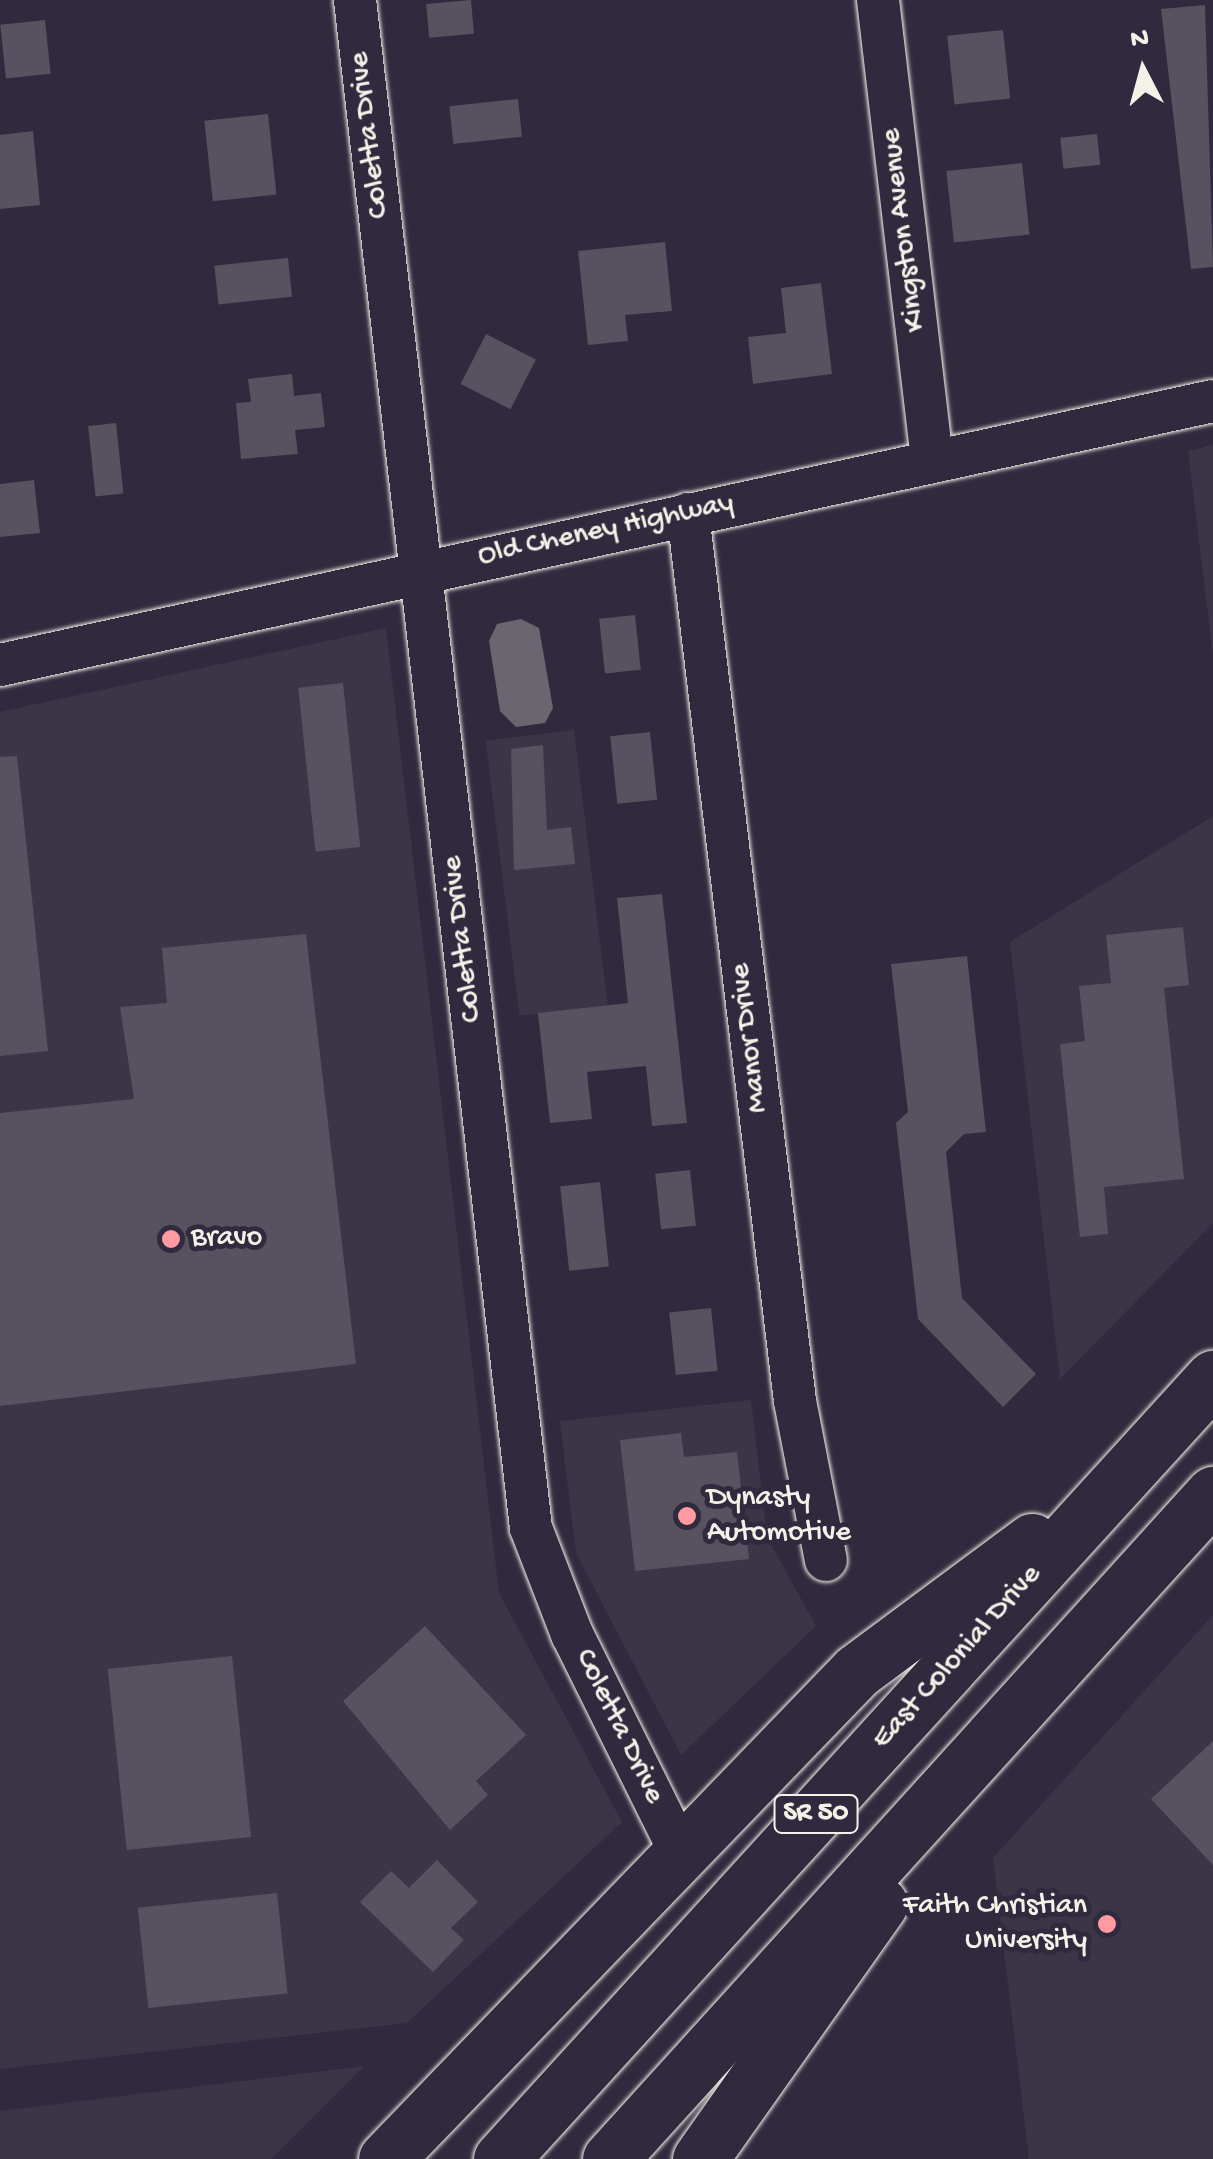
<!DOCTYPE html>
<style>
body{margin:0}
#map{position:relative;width:1213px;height:2159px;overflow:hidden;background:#2f2a3d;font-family:"Gochi Hand",sans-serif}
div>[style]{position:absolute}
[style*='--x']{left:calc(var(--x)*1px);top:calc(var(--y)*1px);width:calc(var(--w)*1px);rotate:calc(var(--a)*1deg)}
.built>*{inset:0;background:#3b3647;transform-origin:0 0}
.water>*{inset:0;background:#6a6670}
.building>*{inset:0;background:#56525f;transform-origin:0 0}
.roads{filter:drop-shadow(0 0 2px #f4f1e8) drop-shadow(0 0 2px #f4f1e8)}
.minor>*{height:42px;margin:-21px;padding:0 21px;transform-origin:21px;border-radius:21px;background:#2f2a3d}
.highway>*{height:55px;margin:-27.5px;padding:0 27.5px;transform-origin:27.5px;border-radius:27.5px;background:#2f2a3d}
.dots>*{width:28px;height:28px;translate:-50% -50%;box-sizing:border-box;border:5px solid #2f2a3d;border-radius:50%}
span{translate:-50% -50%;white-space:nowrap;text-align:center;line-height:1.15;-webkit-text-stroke:10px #2f2a3d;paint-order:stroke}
.shield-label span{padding:2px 8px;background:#2f2a3d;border:2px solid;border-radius:8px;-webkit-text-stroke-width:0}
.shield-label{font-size:28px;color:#f4f1e8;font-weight:700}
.street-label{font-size:30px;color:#f4f1e8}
.poi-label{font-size:30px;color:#f4f1e8}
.left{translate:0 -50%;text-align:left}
.right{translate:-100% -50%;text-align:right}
.north{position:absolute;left:1093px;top:20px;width:100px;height:100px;-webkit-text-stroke:8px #2f2a3d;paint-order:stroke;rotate:354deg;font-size:28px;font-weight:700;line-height:40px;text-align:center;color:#f4f1e8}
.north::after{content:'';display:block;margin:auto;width:35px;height:45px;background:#f4f1e8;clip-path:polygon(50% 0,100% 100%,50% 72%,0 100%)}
</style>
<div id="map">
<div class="built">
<div style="clip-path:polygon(1213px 445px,1213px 655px,1188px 451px)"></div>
<div style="clip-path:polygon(386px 628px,499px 1593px,622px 1822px,407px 2023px,0 2069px,0 712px)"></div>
<div style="left:574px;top:730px;width:277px;height:89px;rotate:83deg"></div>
<div style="clip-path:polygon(1213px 816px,1213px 1223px,1060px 1379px,1010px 942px)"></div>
<div style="clip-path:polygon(751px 1400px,767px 1537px,816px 1626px,681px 1755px,576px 1553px,560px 1421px)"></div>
<div style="clip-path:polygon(1213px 1615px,1213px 2159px,1029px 2159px,993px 1858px)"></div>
<div style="clip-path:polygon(364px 2066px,271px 2159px,0 2159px,0 2111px)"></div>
</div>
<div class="water">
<div style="clip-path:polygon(521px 619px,539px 628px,553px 708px,545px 723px,516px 727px,500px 711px,489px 641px,497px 624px)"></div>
</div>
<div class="building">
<div style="left:471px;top:0;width:34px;height:45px;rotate:85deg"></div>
<div style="clip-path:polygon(1205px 5px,1213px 267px,1191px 269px,1161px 9px)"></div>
<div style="left:45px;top:20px;width:54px;height:45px;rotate:84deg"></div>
<div style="left:1003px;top:30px;width:69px;height:56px;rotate:84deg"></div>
<div style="left:518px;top:99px;width:38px;height:69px;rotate:84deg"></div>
<div style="left:268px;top:114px;width:81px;height:64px;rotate:84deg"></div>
<div style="clip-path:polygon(33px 131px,40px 205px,0 209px,0 135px)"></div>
<div style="left:1097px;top:134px;width:31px;height:37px;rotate:84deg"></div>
<div style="left:1022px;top:163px;width:72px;height:76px;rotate:84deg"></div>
<div style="clip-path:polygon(665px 242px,672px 311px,625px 315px,628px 341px,588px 345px,578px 251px)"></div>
<div style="left:288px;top:258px;width:39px;height:74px;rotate:84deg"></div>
<div style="clip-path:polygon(821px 283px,832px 374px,753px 384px,748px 337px,786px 333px,781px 288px)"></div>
<div style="left:486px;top:334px;width:56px;height:56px;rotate:27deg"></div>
<div style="clip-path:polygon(292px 374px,294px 396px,321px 393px,325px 427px,295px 430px,298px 454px,241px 459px,236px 403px,251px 402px,248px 379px)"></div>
<div style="left:116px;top:423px;width:71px;height:28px;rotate:84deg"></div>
<div style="clip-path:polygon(34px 480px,40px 533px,0 537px,0 484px)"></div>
<div style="left:635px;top:615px;width:55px;height:36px;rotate:84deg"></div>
<div style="left:343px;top:683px;width:165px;height:45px;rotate:84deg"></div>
<div style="left:650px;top:732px;width:68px;height:40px;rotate:84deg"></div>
<div style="clip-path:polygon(543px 745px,547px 830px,571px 827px,575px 864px,514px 870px,511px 749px)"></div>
<div style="clip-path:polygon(17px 756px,48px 1051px,0 1056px,0 757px)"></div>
<div style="clip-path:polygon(662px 894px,687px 1123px,652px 1126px,646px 1066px,587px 1072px,592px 1119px,550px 1123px,538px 1013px,628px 1003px,617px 898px)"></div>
<div style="clip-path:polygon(1183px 927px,1189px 985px,1164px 988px,1184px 1179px,1104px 1187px,1108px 1234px,1080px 1237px,1060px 1044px,1085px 1041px,1079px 986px,1111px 983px,1106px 935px)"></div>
<div style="clip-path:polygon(306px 934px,356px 1364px,0 1406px,0 1113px,134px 1099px,120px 1007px,167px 1003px,162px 948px)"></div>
<div style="clip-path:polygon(967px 956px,986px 1132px,964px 1134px,946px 1152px,962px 1298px,1036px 1374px,1003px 1407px,918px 1319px,896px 1123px,908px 1112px,891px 964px)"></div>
<div style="left:690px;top:1170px;width:56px;height:35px;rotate:84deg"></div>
<div style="left:600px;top:1182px;width:85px;height:40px;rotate:84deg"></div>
<div style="left:711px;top:1308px;width:63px;height:42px;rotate:84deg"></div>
<div style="clip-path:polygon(681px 1433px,684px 1457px,737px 1452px,749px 1559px,635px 1571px,620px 1440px)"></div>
<div style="clip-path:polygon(425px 1626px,526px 1735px,476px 1781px,488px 1795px,450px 1830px,343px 1701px)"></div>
<div style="left:232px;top:1656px;width:182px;height:125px;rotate:84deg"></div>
<div style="clip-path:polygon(1213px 1741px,1213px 1865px,1151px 1799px)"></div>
<div style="clip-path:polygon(437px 1860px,478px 1902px,451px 1928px,464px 1940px,433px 1972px,360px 1902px,391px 1871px,409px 1888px)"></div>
<div style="left:277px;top:1893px;width:101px;height:140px;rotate:84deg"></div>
</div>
<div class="roads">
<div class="minor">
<div style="--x:355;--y:0;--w:1538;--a:83.43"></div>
<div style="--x:531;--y:1528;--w:114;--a:68.9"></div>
<div style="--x:572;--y:1634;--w:239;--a:63.6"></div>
<div style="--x:878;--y:0;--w:464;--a:83.3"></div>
<div style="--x:688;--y:514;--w:893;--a:83.12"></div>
<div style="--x:795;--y:1401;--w:162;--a:79"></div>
<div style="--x:0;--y:665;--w:1241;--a:-12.28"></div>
</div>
<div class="highway">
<div style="--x:386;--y:2159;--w:678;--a:-46.02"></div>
<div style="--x:857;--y:1671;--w:218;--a:-36.6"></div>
<div style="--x:501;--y:2159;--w:1057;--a:-47.65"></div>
<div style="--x:610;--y:2159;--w:898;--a:-47.8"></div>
<div style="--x:700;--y:2159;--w:312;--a:-54.8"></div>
</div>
</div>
<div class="dots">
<div style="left:171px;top:1239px;background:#ff9aa2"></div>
<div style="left:687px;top:1516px;background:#ff9aa2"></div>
<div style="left:1107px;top:1924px;background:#ff9aa2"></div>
</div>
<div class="shield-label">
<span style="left:816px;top:1814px">SR 50</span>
</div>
<div class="street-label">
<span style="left:371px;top:135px;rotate:-97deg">Coletta Drive</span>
<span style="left:905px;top:230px;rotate:-97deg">Kingston Avenue</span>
<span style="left:606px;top:531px;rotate:-12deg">Old Cheney Highway</span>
<span style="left:464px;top:939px;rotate:-97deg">Coletta Drive</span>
<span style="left:751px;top:1038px;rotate:-97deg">Manor Drive</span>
<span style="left:958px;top:1658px;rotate:-48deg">East Colonial Drive</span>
<span style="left:618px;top:1727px;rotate:64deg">Coletta Drive</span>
</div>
<div class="poi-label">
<span class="left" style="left:191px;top:1239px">Bravo</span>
<span class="left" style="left:707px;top:1516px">Dynasty<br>Automotive</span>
<span class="right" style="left:1087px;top:1924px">Faith Christian<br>University</span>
</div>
<div class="north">N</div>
</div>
